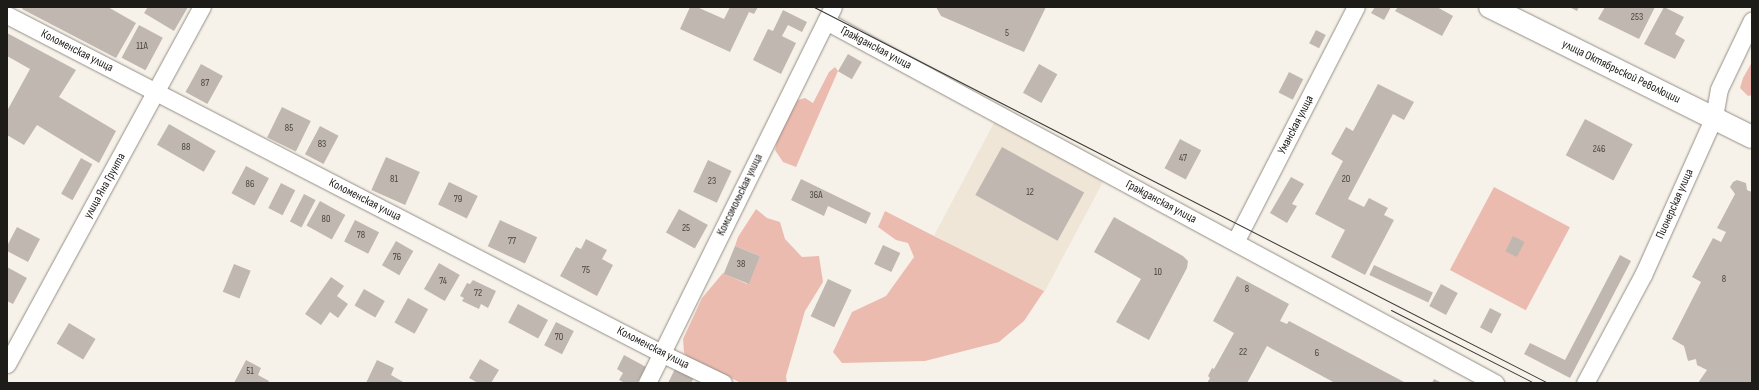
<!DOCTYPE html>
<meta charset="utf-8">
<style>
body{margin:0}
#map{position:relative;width:1759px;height:390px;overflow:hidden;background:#f7f2e9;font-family:"Sofia Sans Condensed",sans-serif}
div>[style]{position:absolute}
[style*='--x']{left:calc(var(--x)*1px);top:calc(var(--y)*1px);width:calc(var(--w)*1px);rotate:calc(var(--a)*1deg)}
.built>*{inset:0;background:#f0e6d7;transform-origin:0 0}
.green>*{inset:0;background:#ecbbaf;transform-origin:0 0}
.building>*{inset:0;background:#c0b7b1;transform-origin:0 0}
.roads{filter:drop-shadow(0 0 1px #938e86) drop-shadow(0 0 1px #938e86)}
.minor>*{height:17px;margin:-8.5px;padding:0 8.5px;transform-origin:8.5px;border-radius:8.5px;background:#fff}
.major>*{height:22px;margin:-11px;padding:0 11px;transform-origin:11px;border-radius:11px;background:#fff}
.tram>*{height:1px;margin:-0.5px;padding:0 0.5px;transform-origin:0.5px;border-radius:0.5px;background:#3b3935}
span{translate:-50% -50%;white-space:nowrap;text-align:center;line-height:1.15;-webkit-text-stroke:3.5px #fff;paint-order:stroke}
.number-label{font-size:10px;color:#46433f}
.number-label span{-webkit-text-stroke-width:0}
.street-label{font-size:12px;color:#1e1c19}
.frame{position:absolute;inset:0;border:8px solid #1e1c19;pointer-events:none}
</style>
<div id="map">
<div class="built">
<div style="left:996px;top:119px;width:124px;height:132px;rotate:28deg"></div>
</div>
<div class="green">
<div style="clip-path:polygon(1752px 62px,1752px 95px,1748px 96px,1740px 88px,1743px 78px)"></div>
<div style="clip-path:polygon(835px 67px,838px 71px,796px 167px,783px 162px,775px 150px,781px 122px,798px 100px,805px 98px,813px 103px,829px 72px)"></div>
<div style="left:1494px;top:187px;width:86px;height:94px;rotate:28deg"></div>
<div style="clip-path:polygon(756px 209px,767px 218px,780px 222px,785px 239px,802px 257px,819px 256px,823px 282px,805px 311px,786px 376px,787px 383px,741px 383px,715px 370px,692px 362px,684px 353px,683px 339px,702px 298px,723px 273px,747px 284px,760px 256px,735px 246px,738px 237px)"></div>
<div style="clip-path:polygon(885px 211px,934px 236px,1044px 291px,1024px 321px,999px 342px,925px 361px,842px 363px,833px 352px,852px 312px,886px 296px,914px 257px,908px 243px,896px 240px,878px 227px)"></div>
</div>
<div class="building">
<div style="clip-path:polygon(23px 7px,108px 7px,136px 23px,116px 58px,22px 9px)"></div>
<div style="clip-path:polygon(148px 7px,188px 7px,174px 31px,144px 13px)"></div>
<div style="clip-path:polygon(690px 7px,697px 7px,724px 19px,730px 7px,758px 7px,754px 14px,749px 12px,730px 52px,680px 29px)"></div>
<div style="clip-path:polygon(936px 7px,1046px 7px,1024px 52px,941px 16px)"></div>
<div style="clip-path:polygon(1375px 7px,1391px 7px,1384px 20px,1371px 13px)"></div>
<div style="clip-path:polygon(1398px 7px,1437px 7px,1453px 16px,1442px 36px,1395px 11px)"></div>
<div style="clip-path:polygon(1569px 7px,1579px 7px,1577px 11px)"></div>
<div style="clip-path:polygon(1605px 7px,1655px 7px,1639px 39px,1598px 19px)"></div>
<div style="clip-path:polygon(1664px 7px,1684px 17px,1675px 34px,1685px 40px,1675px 59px,1644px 44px)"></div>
<div style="clip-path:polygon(783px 10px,807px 22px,802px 32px,788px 25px,782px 36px,796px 43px,781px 74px,753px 60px,768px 29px,773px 31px)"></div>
<div style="left:139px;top:25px;width:27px;height:37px;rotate:28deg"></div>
<div style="left:1316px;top:30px;width:11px;height:15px;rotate:27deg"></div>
<div style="clip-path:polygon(7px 33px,76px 70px,59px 97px,116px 131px,99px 163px,37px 125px,24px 145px,7px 135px,7px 111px,30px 69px,7px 56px)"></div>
<div style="left:848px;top:54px;width:16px;height:20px;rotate:30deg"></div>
<div style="left:201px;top:64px;width:25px;height:32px;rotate:29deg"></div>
<div style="left:1039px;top:64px;width:21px;height:33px;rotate:29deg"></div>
<div style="left:1289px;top:72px;width:16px;height:23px;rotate:27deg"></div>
<div style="clip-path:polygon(1378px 84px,1414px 102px,1404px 120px,1393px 114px,1348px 199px,1364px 207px,1369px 198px,1388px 208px,1384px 215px,1394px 220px,1365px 275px,1331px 257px,1345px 230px,1315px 214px,1343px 161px,1331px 154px,1346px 127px,1353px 131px)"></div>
<div style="left:282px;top:107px;width:32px;height:34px;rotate:26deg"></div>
<div style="left:1585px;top:119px;width:54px;height:41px;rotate:28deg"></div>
<div style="left:169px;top:124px;width:54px;height:24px;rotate:30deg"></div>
<div style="left:320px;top:126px;width:21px;height:32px;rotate:28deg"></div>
<div style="left:1180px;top:139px;width:24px;height:33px;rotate:28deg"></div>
<div style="left:1002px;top:147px;width:94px;height:55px;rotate:29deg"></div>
<div style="left:386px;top:157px;width:37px;height:36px;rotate:24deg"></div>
<div style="left:81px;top:158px;width:13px;height:41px;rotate:29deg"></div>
<div style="left:708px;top:160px;width:26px;height:35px;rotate:25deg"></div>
<div style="left:246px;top:166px;width:26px;height:31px;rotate:28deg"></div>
<div style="clip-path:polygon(1291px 177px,1304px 184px,1292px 204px,1297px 206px,1287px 223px,1270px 213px)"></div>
<div style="clip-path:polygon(801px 179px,871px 213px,866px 224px,828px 206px,824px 216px,791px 200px)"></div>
<div style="clip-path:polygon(1737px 180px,1746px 183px,1747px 190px,1752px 192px,1752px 383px,1698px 383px,1707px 370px,1697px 365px,1696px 359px,1688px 361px,1684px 346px,1672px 339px,1701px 282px,1692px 277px,1713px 238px,1721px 242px,1726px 232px,1717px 228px,1735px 194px,1730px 187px,1733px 182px)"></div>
<div style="left:449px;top:182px;width:32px;height:25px;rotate:26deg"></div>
<div style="left:281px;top:183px;width:16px;height:28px;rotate:27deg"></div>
<div style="left:304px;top:194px;width:13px;height:31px;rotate:27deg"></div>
<div style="left:320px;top:201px;width:29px;height:28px;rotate:29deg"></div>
<div style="left:679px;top:209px;width:33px;height:27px;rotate:29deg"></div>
<div style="clip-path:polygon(1114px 217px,1183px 256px,1188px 261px,1187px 268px,1149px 340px,1116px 322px,1141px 279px,1094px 252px)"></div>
<div style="left:355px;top:220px;width:27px;height:24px;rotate:27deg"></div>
<div style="left:500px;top:220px;width:41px;height:29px;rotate:25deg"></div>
<div style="clip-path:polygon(17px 227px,40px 239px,28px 262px,7px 251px,7px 246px)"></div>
<div style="left:1513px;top:236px;width:13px;height:17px;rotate:27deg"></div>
<div style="clip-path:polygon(586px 239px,607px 250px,602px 259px,613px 265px,597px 296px,560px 276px,576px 247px,581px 249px)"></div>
<div style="left:396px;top:241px;width:20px;height:28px;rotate:30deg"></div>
<div style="left:883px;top:245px;width:19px;height:21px;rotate:25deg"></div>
<div style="left:735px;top:246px;width:27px;height:30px;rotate:22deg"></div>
<div style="clip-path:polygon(1620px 255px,1631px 261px,1570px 378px,1524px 354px,1530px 343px,1565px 360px)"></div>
<div style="left:439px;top:263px;width:24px;height:30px;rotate:30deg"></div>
<div style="left:234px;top:264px;width:18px;height:30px;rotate:22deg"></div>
<div style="left:1374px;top:265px;width:65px;height:11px;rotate:25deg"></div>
<div style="clip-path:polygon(7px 267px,27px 278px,13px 304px,7px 301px)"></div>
<div style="clip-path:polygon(1237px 276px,1289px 304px,1280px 321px,1287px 324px,1289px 321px,1406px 383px,1335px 383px,1267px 346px,1247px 383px,1207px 383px,1210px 378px,1208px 376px,1212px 368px,1214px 369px,1234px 333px,1213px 321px)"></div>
<div style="clip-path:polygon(331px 277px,344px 286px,337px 296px,348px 304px,338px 318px,330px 312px,321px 325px,305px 314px)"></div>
<div style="left:828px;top:279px;width:26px;height:41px;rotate:25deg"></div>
<div style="clip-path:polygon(473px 280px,496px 291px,488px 308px,481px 304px,479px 309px,462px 301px,464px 298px,460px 296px,467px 283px,470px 284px)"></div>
<div style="left:1441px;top:284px;width:19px;height:25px;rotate:28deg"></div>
<div style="left:364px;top:289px;width:24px;height:19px;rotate:30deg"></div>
<div style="left:408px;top:298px;width:23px;height:28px;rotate:29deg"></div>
<div style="left:518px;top:304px;width:34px;height:21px;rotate:28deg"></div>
<div style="left:1490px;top:308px;width:13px;height:22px;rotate:27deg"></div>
<div style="left:556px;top:322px;width:20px;height:26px;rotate:27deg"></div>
<div style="left:69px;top:323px;width:31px;height:24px;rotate:31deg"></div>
<div style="clip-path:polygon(624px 355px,646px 367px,637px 383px,625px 383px,619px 380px,623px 373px,617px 369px)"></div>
<div style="clip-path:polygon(480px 359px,499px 370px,491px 383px,478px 383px,469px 378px)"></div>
<div style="clip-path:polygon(246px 360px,261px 368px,258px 375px,269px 381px,268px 383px,234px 383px)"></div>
<div style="clip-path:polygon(377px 360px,394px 368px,391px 375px,405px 383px,366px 383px)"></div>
<div style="clip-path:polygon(675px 369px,694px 378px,691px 383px,668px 383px)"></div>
<div style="clip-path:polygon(1434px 379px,1442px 383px,1432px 383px)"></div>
</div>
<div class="roads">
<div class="minor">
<div style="--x:7;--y:15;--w:736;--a:27.33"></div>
<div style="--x:661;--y:353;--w:69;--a:25.8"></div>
<div style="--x:826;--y:21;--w:761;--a:28.42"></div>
<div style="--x:1235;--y:242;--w:264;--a:-62.8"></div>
<div style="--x:7;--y:364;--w:407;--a:-61.4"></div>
<div style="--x:647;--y:383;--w:419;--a:-63.7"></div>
<div style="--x:1585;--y:383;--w:123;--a:-61.8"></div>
<div style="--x:1643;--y:275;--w:173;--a:-65.8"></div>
<div style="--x:1714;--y:117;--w:28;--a:-80"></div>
<div style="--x:1719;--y:89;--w:76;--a:-64.4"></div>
</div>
<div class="major">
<div style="--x:1490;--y:7;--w:292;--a:26.4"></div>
</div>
</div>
<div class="tram">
<div style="--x:814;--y:7;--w:825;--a:27.12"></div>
<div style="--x:1391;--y:310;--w:161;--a:27"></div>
</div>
<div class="number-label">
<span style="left:1637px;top:18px">253</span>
<span style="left:1007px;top:34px">5</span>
<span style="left:142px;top:47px">11А</span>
<span style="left:205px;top:84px">87</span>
<span style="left:289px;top:129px">85</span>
<span style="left:322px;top:145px">83</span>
<span style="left:186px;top:148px">88</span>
<span style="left:1599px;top:150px">246</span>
<span style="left:1183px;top:159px">47</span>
<span style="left:394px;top:180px">81</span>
<span style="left:1346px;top:180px">20</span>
<span style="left:712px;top:182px">23</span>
<span style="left:250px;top:185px">86</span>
<span style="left:1030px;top:193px">12</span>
<span style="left:816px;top:196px">36А</span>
<span style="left:458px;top:200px">79</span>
<span style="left:326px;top:220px">80</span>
<span style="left:686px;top:229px">25</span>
<span style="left:361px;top:236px">78</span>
<span style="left:512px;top:242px">77</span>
<span style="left:397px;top:258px">76</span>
<span style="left:741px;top:265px">38</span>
<span style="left:586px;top:271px">75</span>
<span style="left:1158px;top:273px">10</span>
<span style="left:1724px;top:280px">8</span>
<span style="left:443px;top:282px">74</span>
<span style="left:1247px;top:290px">8</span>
<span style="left:478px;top:294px">72</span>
<span style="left:559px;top:338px">70</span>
<span style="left:1243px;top:353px">22</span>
<span style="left:1317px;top:354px">6</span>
<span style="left:250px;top:372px">51</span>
</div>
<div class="street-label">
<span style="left:876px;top:48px;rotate:28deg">Гражданская улица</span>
<span style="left:77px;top:51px;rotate:27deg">Коломенская улица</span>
<span style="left:1621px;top:72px;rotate:26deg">улица Октябрьской Революции</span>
<span style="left:1296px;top:125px;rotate:-63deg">Уманская улица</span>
<span style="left:105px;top:186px;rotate:-61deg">улица Яна Грунта</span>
<span style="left:740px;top:195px;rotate:-64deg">Комсомольская улица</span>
<span style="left:365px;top:200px;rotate:27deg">Коломенская улица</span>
<span style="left:1161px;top:202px;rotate:28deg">Гражданская улица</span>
<span style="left:1675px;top:204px;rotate:-66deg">Пионерская улица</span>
<span style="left:653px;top:348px;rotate:27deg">Коломенская улица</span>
</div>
<div class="frame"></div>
</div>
